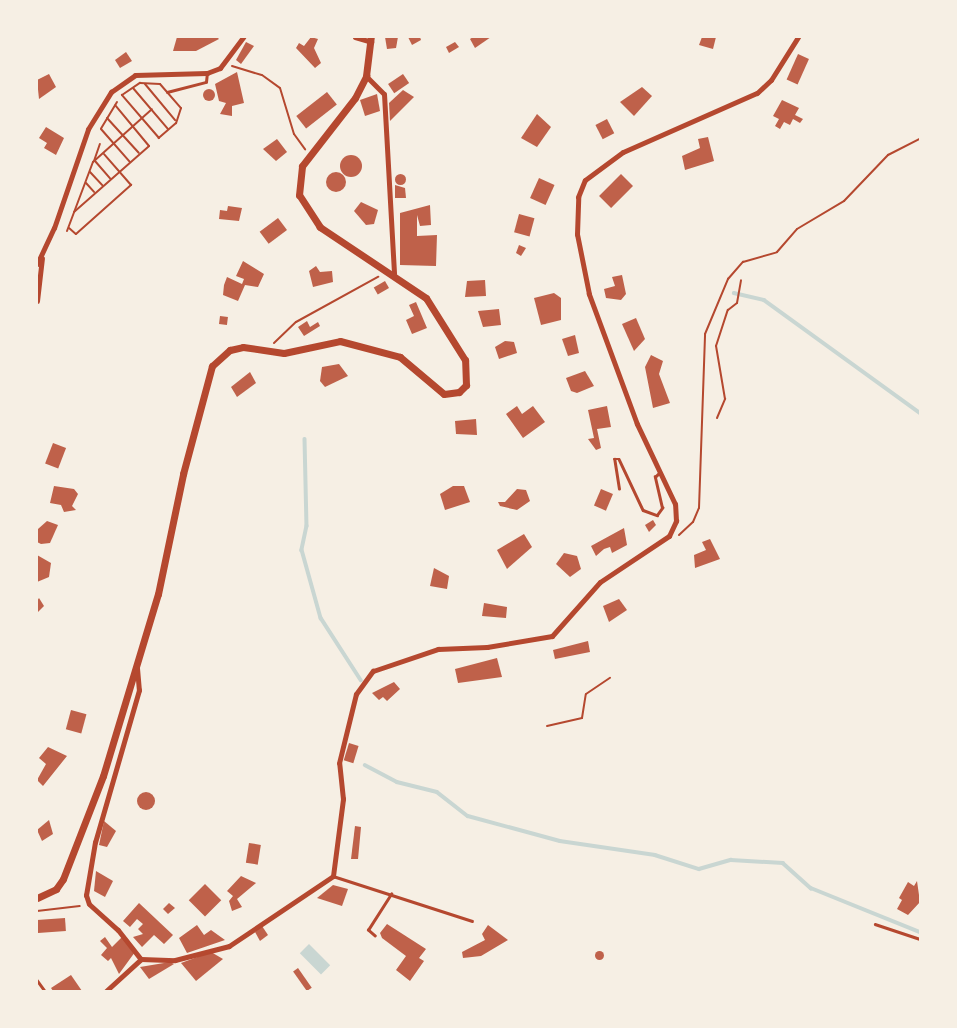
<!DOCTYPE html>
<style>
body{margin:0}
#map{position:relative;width:957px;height:1028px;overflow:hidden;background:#f6efe4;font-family:Helvetica,sans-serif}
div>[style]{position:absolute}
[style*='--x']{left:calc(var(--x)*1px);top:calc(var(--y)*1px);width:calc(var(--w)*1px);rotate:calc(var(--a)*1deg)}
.water>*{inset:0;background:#c9d6d2;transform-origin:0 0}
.stream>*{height:3.5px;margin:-1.75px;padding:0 1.75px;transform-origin:1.75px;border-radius:1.75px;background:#c9d6d2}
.building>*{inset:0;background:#bf614a;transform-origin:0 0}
.round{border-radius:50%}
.path>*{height:2px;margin:-1px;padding:0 1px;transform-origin:1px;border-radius:1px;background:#b5482f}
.service>*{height:2.5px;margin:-1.25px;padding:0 1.25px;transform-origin:1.25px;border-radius:1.25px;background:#b5482f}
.minor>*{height:5px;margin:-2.5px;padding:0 2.5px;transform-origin:2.5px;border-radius:2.5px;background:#b5482f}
.secondary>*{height:7px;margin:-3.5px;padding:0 3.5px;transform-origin:3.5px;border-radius:3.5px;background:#b5482f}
span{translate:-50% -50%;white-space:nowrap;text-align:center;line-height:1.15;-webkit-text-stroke:7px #f6efe4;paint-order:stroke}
.frame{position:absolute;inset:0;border:38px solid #f6efe4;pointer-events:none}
</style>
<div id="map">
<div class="water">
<div style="left:309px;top:944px;width:30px;height:13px;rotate:45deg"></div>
</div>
<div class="stream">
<div style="--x:734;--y:293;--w:31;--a:13"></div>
<div style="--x:764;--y:300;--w:193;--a:35.9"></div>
<div style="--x:305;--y:439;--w:87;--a:88.7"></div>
<div style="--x:307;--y:526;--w:25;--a:102"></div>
<div style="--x:302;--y:550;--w:71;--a:74.4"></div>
<div style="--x:321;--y:618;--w:74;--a:57.2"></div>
<div style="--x:365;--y:765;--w:36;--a:28"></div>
<div style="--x:397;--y:782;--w:41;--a:14"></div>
<div style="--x:437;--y:792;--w:39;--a:38"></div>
<div style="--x:468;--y:816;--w:95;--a:15.2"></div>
<div style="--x:560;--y:841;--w:96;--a:8.4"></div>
<div style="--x:655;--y:855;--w:46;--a:17.7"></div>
<div style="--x:699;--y:869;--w:33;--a:-16"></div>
<div style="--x:731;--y:860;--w:52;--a:3.3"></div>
<div style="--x:783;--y:863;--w:38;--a:42"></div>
<div style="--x:811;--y:888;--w:118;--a:22"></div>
</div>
<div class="building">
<div style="clip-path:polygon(177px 37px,217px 37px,219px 39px,196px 51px,173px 51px)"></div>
<div style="clip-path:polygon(311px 37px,318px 39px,314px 48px,321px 63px,315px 68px,296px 48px,299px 43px,304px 46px)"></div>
<div style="clip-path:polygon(385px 37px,398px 37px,396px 48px,387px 49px)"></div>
<div style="clip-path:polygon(408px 37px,420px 37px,421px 40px,412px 45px)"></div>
<div style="clip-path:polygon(473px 37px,491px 37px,475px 48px,470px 39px)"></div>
<div style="clip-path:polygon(702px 37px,716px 37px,713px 49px,699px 45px)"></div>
<div style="clip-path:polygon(246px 42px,254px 46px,241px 64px,236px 60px)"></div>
<div style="clip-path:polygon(455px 42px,459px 47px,449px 53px,446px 47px)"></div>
<div style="clip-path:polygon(126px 52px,132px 61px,120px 68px,115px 60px)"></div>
<div style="left:798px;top:54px;width:12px;height:28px;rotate:24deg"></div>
<div style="clip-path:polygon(237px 72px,244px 103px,232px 106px,232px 116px,220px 114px,226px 103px,219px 101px,215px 84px)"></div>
<div style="clip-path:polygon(49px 74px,56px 87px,39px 99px,37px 80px)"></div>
<div style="left:403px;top:74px;width:11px;height:18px;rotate:56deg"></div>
<div style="clip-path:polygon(642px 87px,652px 96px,634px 116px,620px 102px)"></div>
<div class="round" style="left:203px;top:89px;width:12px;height:12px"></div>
<div style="clip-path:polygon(403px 90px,414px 97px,390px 121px,389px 103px)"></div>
<div style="left:327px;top:92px;width:16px;height:39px;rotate:52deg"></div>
<div style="clip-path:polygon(377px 94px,380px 111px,365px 116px,360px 100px)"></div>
<div style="clip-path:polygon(782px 100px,799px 108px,795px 115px,803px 119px,800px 123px,793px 119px,790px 125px,784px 122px,780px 129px,775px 126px,779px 119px,773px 116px)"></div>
<div style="clip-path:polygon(537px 114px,551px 127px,537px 147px,521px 138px)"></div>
<div style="left:607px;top:119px;width:16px;height:13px;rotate:63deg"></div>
<div style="clip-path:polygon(46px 127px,64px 138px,56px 155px,44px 148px,47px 143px,39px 138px)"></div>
<div style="clip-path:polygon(708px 137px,714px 161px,685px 170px,682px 156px,700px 148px,698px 139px)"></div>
<div style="clip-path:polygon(277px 139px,287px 152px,276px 161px,263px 149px)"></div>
<div class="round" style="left:340px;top:155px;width:22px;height:22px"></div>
<div class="round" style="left:326px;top:172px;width:20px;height:20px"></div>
<div class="round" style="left:394.5px;top:173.5px;width:11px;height:11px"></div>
<div style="left:621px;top:174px;width:17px;height:31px;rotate:45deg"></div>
<div style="left:539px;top:178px;width:17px;height:22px;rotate:24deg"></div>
<div style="clip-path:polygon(395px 185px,405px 188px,406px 198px,395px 198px)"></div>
<div style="clip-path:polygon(361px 202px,378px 210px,374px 224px,366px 225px,354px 211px)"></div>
<div style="clip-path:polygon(430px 205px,431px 225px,420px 226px,417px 215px,417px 236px,437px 235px,436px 266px,400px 265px,400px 213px)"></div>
<div style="clip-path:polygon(228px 206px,242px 208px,239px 221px,219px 219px,220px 210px,227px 211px)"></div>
<div style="left:519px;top:214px;width:16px;height:19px;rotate:15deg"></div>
<div style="left:278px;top:218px;width:15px;height:23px;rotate:53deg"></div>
<div style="clip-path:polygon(519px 245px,526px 248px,521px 256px,516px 253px)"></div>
<div style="clip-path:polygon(243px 261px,264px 274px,258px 287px,245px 285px,238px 301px,223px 295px,224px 285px,227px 277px,242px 284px,244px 279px,236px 276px)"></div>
<div style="clip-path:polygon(316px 266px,320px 272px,332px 271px,333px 282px,313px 287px,309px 271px)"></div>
<div style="clip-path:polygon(622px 275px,626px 294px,621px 300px,606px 298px,604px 289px,615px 286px,612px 277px)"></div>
<div style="clip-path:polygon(485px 280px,486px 296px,465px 297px,467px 281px)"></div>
<div style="left:385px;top:281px;width:8px;height:13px;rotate:60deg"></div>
<div style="clip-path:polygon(554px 293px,561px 298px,561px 320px,541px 325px,534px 298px)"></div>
<div style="clip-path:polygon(416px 302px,427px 328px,412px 334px,406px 320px,414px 316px,409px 305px)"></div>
<div style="clip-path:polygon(499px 309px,501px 325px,483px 327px,478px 311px)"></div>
<div style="left:220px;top:316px;width:8px;height:8px;rotate:7deg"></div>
<div style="clip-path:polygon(636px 318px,645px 339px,634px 351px,622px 324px)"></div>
<div style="clip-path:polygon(307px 321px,310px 327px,318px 322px,320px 326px,304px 336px,298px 327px)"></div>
<div style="clip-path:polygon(575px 335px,579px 353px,568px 356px,562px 339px)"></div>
<div style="clip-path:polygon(505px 341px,514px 342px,517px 353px,499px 359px,495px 347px)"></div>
<div style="clip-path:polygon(651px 355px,663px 361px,659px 374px,670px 403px,653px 408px,645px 367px)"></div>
<div style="clip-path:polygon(339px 364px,348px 376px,325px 387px,320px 381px,322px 367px)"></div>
<div style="clip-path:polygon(585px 371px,594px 386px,577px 393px,571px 391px,566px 378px)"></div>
<div style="clip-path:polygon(250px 372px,256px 383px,237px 397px,231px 387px)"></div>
<div style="clip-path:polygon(517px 406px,522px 414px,533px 406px,545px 422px,523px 438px,506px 414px)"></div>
<div style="clip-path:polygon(607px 406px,611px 427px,597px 429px,601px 448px,596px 450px,588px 439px,594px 438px,588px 410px)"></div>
<div style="clip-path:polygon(476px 419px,477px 435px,456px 434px,455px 421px)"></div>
<div style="left:53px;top:443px;width:14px;height:22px;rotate:21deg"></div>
<div style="clip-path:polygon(54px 486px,74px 489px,78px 494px,72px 506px,76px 510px,64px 512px,61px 505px,50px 503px)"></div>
<div style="clip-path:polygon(453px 486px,464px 486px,470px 502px,445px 510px,440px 494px)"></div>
<div style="clip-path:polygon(517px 489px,526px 490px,530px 501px,517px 510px,500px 506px,498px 502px,505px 502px)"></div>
<div style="left:601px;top:489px;width:13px;height:18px;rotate:23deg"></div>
<div style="clip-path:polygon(653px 520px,656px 525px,649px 532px,645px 525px)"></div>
<div style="clip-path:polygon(47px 521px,58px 525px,50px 543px,41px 544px,37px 542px,38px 529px)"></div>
<div style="clip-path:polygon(624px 528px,627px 545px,612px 553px,610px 547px,604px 549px,596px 556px,591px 546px)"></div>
<div style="clip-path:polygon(524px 534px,532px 547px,507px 569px,497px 550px)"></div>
<div style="clip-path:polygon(710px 539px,720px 559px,695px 568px,694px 555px,706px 550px,702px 542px)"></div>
<div style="clip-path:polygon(564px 553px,577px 556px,581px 569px,570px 577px,556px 564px)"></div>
<div style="clip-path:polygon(37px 555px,51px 563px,49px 577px,37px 582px)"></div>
<div style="clip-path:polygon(434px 568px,449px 576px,447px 589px,430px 586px)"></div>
<div style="clip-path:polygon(39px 598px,44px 606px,37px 613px,37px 601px)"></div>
<div style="clip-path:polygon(619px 599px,627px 610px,609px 622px,603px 606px)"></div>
<div style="clip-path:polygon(484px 603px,507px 607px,506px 618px,482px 616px)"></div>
<div style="clip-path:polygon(588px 641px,590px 652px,555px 659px,553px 650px)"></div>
<div style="clip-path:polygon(497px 658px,502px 677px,458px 683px,455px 669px)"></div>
<div style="clip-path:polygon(394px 682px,400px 689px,387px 701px,383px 697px,379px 700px,372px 693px)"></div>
<div style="left:71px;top:710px;width:16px;height:20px;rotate:15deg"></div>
<div style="left:349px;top:743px;width:10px;height:18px;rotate:17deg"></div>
<div style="clip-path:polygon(48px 747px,67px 756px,43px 786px,37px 780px,46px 764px,39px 758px)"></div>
<div class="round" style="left:137px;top:792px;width:18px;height:18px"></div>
<div style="clip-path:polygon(49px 820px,53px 834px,42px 841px,37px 830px)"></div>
<div style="clip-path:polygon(104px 821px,116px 831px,107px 847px,99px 845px)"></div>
<div style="clip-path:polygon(355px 826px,361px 827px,358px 859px,351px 859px)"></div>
<div style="left:249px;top:843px;width:12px;height:20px;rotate:9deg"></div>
<div style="clip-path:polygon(96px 871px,113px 881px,105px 897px,94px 891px)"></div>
<div style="clip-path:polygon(241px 876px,256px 883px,237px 899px,242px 907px,232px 911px,229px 901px,233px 896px,227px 891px)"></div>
<div style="clip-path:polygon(917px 881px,920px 902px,908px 915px,897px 909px,902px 900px,899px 898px,908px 882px,914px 886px)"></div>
<div style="left:205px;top:884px;width:23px;height:23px;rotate:45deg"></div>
<div style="clip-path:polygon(333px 885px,348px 889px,342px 906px,317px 898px)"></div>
<div style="clip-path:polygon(139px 903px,173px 935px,164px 944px,154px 935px,142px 947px,133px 937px,143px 934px,138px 929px,143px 924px,137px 919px,130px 927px,123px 921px)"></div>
<div style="clip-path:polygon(169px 903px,175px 908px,168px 914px,163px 909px)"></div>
<div style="left:65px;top:918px;width:13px;height:28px;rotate:86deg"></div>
<div style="clip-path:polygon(387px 924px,426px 949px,419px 958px,424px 961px,410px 981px,396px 970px,406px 956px,382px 938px,380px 933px)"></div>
<div style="clip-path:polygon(197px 925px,204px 935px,211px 930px,225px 940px,187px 953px,179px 938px)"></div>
<div style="clip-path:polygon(488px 925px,508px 940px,481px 956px,463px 958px,462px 952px,485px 940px,482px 934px)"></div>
<div style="clip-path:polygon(262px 926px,268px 935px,260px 941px,255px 932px)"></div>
<div style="clip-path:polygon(123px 936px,135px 952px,119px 974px,111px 958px,108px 961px,101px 955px,107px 948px,100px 941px,105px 937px,112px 947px)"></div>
<div class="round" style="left:594.5px;top:950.5px;width:9px;height:9px"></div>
<div style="clip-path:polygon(211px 952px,223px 959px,196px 981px,181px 963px)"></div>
<div style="clip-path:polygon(170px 962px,174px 964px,149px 979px,140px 967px)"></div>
<div style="left:298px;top:968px;width:24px;height:6px;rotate:55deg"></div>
<div style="clip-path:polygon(71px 975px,82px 991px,53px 991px,51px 988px)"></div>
</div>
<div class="path">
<div style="--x:232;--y:66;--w:31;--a:17"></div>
<div style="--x:262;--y:75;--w:22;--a:36"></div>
<div style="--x:280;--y:88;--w:48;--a:73.1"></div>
<div style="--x:294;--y:134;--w:19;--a:54"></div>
<div style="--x:140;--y:83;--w:20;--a:3"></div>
<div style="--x:160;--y:84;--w:32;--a:49"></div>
<div style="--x:181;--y:108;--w:16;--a:108"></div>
<div style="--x:176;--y:123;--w:23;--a:139"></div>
<div style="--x:159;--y:138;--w:57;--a:-130.7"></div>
<div style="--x:122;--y:95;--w:22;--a:-34"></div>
<div style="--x:145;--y:84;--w:47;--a:50.2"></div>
<div style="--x:133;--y:88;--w:54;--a:49.5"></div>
<div style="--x:117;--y:102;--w:31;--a:121"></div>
<div style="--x:101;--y:129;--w:44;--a:48.7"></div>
<div style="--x:107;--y:118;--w:47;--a:47.6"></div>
<div style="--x:94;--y:161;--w:18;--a:-71"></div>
<div style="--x:95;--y:161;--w:23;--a:49"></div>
<div style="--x:90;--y:172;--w:19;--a:47"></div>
<div style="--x:86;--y:183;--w:12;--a:48"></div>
<div style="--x:74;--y:212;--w:100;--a:-41.3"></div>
<div style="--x:149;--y:146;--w:53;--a:-129.7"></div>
<div style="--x:69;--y:228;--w:9;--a:41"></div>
<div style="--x:76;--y:234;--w:74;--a:-41.7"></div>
<div style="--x:131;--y:185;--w:41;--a:-131.1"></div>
<div style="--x:67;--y:231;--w:74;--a:-69.4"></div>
<div style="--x:93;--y:162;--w:79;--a:-41.9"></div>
<div style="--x:274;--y:343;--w:30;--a:-44"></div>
<div style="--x:296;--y:322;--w:94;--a:-28.8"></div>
<div style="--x:717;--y:418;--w:21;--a:-67"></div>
<div style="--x:725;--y:399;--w:54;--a:-99.6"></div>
<div style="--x:716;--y:346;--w:38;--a:-72"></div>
<div style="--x:728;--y:310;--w:11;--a:-38"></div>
<div style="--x:737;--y:303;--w:23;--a:-80"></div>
<div style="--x:679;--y:535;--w:19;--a:-43"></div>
<div style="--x:693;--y:522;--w:15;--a:-67"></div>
<div style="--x:699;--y:508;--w:174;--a:-88"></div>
<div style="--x:705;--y:334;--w:60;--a:-67.3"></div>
<div style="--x:728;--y:279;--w:23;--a:-49"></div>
<div style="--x:743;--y:262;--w:35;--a:-16"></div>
<div style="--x:777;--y:252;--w:30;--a:-49"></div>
<div style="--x:797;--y:229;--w:55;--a:-30.8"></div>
<div style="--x:844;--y:201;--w:64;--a:-46.3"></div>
<div style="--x:888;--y:155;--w:36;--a:-27"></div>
<div style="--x:547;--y:726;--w:36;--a:-13"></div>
<div style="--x:582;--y:718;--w:24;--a:-81"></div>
<div style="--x:586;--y:694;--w:29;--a:-34"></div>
<div style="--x:37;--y:911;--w:43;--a:-6.6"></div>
</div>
<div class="service">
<div style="--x:167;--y:92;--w:40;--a:-14.4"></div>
<div style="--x:206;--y:82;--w:9;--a:-84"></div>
<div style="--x:619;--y:489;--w:30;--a:-99"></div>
<div style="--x:614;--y:459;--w:5;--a:0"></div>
<div style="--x:619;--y:459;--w:56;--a:64.8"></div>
<div style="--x:643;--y:510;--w:15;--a:20"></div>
<div style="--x:657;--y:515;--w:9;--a:-54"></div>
<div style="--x:662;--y:508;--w:32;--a:-103"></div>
<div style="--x:655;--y:477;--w:6;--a:-45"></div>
<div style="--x:333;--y:876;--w:146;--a:17.9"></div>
<div style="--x:875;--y:924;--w:47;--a:18.4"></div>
<div style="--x:375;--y:936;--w:9;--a:-139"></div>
<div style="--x:368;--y:930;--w:43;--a:-57.4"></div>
<div style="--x:37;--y:980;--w:14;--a:54"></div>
</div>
<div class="minor">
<div style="--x:355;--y:37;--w:17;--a:17"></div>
<div style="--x:366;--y:76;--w:25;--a:45"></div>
<div style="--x:384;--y:94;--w:180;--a:86.8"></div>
<div style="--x:37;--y:264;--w:40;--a:-65"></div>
<div style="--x:54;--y:228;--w:105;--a:-71"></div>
<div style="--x:88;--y:129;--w:44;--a:-58.1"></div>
<div style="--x:111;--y:92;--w:29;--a:-35"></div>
<div style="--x:135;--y:75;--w:72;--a:-1.6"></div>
<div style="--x:207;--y:73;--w:14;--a:-21"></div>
<div style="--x:220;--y:68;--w:39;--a:-53"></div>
<div style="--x:37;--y:301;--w:43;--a:-83.4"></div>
<div style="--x:137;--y:668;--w:22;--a:85"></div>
<div style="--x:139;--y:690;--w:158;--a:106.1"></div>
<div style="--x:95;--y:842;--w:54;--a:99.6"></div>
<div style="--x:86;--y:895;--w:9;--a:72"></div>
<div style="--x:89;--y:904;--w:39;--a:42"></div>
<div style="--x:118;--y:930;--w:37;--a:52"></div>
<div style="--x:106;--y:991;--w:47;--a:-42.4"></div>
<div style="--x:141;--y:959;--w:34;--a:2"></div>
<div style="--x:175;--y:960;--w:56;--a:-14.5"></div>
<div style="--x:229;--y:946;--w:125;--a:-33.9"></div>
<div style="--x:333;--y:876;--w:78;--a:-82.6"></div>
<div style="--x:343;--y:799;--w:36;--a:-96"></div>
<div style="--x:339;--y:763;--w:71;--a:-76.2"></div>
<div style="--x:356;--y:694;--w:29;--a:-54"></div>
<div style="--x:373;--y:671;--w:69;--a:-18.7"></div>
<div style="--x:438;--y:649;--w:49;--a:-2.3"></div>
<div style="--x:487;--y:647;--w:66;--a:-9.6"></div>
<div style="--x:552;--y:636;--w:72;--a:-48.4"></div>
<div style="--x:600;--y:582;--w:83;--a:-33.7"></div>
<div style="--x:669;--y:536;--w:17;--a:-65"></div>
<div style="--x:676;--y:521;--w:17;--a:-93"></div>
<div style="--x:675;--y:504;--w:89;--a:-115.4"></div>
<div style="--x:637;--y:424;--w:139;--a:-110.3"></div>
<div style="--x:589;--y:294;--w:61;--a:-101.3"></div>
<div style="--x:577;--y:234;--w:37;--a:-88"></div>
<div style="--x:578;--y:197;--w:18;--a:-68"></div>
<div style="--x:585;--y:180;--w:47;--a:-36.4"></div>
<div style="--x:623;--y:152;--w:146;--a:-23.8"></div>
<div style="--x:757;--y:93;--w:19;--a:-43"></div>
<div style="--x:771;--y:80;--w:51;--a:-57.9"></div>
</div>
<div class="secondary">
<div style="--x:37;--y:898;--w:21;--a:-25"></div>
<div style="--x:56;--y:889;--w:12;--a:-55"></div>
<div style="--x:63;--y:879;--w:110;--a:-68.8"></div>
<div style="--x:103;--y:776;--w:190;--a:-73.2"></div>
<div style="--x:158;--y:594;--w:123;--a:-78.2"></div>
<div style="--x:183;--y:474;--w:112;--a:-75"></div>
<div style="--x:212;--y:366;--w:24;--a:-42"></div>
<div style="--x:230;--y:350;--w:13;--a:-13"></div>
<div style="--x:243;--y:347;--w:41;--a:8.3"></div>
<div style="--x:284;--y:353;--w:57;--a:-12.1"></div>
<div style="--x:340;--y:341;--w:62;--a:14.9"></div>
<div style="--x:400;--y:357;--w:57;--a:40.1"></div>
<div style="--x:444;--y:394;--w:15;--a:-8"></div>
<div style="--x:459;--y:392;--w:10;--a:-45"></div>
<div style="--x:466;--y:385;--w:25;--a:-92"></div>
<div style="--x:465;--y:360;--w:73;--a:-122.2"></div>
<div style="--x:426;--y:298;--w:128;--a:-146.2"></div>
<div style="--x:320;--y:227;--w:38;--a:-123"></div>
<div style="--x:299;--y:195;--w:29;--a:-84"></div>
<div style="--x:302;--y:166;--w:86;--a:-52.1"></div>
<div style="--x:355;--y:98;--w:25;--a:-63"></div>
<div style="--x:366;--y:76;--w:39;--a:-83"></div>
</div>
<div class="frame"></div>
</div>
